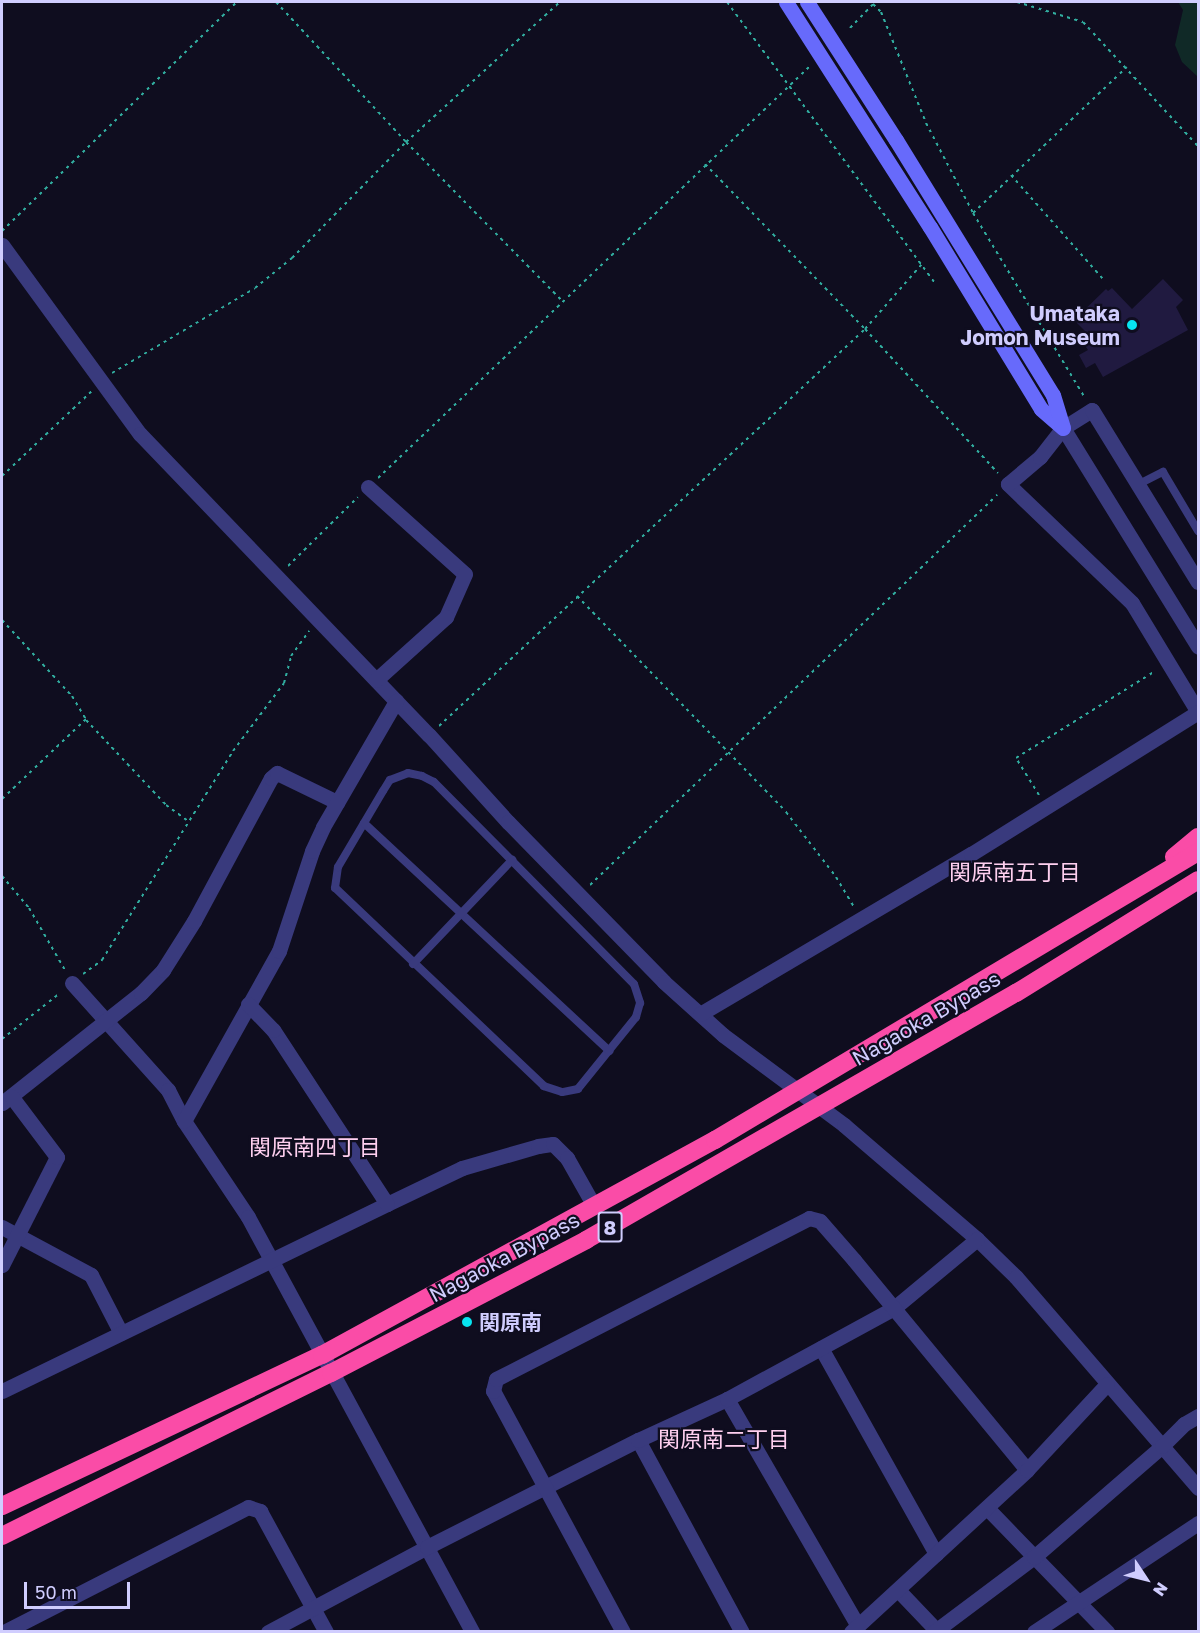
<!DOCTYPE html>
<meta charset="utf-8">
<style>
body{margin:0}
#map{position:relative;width:1200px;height:1633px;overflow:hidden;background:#0f0d1f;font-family:"Golos Text","Noto Sans JP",sans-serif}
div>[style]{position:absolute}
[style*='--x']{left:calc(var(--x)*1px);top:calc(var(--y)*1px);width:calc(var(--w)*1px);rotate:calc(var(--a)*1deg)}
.green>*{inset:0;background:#102927}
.building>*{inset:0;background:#201a40}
.path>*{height:2px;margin-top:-1px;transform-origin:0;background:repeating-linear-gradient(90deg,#31aea0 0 3px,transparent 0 7.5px)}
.lane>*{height:8px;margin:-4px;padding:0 4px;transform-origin:4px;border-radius:4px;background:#393a7d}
.street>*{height:15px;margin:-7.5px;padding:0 7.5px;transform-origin:7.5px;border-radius:7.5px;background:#393a7d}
.secondary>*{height:15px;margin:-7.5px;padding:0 7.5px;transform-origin:7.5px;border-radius:7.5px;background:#676afb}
.highway>*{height:18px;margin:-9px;padding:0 9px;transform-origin:9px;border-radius:9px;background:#fa4ca7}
.dots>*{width:16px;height:16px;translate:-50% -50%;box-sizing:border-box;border:3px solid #0f0d1f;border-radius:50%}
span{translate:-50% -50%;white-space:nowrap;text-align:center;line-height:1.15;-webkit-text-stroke:4.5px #0f0d1f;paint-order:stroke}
.shield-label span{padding:2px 4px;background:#0f0d1f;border:2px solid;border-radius:4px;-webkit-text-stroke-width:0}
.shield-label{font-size:20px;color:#d0cdfe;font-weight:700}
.poi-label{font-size:21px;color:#d0cdfe;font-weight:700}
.right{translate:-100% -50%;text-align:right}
.left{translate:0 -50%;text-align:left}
.street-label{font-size:21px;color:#d0cdfe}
.neighbourhood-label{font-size:22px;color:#fecfef}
.frame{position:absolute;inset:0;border:3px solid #d0cdfe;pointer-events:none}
.north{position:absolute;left:1116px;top:1549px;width:60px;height:60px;-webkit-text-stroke:4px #0f0d1f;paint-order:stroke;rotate:125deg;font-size:16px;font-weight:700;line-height:24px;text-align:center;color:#d0cdfe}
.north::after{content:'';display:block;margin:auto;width:21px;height:27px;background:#d0cdfe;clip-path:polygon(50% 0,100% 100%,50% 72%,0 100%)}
.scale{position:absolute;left:24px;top:1582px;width:106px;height:27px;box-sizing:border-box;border:3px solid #d0cdfe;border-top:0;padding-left:8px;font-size:18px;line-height:21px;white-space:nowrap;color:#d0cdfe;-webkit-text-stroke:4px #0f0d1f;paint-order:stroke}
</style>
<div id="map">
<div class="green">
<div style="clip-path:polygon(1178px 2px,1198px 2px,1198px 77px,1182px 62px,1175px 45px,1183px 10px)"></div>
</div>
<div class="building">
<div style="clip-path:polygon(1163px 279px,1183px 300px,1176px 307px,1188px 330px,1103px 377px,1095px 363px,1086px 368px,1079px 355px,1088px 350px,1080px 338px,1087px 333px,1074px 320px,1106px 289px,1108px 291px,1112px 288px,1132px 309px)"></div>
</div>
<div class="path">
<div style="--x:276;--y:2;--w:191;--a:47.1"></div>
<div style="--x:406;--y:142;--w:223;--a:45.5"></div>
<div style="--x:727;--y:2;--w:350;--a:53.5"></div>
<div style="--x:1017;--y:2;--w:69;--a:16.9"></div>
<div style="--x:1083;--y:22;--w:169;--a:47.2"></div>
<div style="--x:873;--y:4;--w:11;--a:45"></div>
<div style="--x:881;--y:12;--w:120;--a:67.9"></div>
<div style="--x:926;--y:123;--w:102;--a:62.4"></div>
<div style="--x:973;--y:213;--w:214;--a:58.8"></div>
<div style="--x:850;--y:28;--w:36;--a:-46"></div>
<div style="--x:705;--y:164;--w:230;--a:45.9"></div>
<div style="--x:865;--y:329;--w:196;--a:47.3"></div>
<div style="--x:1011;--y:175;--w:139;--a:48.5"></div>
<div style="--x:973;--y:213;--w:212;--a:-43.5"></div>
<div style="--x:2;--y:231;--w:328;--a:-44.3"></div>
<div style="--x:112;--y:373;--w:166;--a:-30.7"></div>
<div style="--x:255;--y:288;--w:48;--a:-39"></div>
<div style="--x:292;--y:258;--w:163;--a:-45.5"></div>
<div style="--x:406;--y:142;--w:208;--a:-42.3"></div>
<div style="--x:2;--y:476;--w:124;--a:-43.4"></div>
<div style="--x:378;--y:478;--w:597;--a:-43.64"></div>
<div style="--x:288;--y:566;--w:98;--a:-44.6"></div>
<div style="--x:577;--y:596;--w:301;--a:45.9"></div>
<div style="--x:786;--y:812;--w:82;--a:52.4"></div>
<div style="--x:836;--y:877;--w:35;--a:59"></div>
<div style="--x:2;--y:620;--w:103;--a:47.4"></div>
<div style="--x:72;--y:696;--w:27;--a:59"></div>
<div style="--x:86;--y:719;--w:116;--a:136.4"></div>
<div style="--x:86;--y:720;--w:117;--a:46.7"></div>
<div style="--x:166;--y:805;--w:27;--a:36"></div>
<div style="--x:439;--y:726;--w:582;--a:-42.98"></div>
<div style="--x:865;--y:329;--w:86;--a:-48.8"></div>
<div style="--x:1039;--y:795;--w:44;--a:-121.9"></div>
<div style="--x:1016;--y:758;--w:164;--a:-32"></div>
<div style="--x:2;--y:876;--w:42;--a:49.8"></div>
<div style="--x:29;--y:908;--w:72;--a:59.9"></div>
<div style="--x:590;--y:885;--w:564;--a:-43.78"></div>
<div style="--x:83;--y:974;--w:24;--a:-36"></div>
<div style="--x:102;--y:960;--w:247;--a:-57.9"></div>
<div style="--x:233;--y:751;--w:85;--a:-53.1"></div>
<div style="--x:284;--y:683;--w:28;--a:-75"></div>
<div style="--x:291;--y:656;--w:31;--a:-54"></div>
<div style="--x:2;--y:1039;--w:74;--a:-38.4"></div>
</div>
<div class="lane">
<div style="--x:1139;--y:484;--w:27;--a:-27"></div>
<div style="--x:1163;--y:472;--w:69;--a:59.3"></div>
<div style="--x:408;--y:773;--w:14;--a:12"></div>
<div style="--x:422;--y:776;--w:13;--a:27"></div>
<div style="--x:434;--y:782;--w:284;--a:45.3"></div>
<div style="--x:634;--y:984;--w:20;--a:72"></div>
<div style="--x:640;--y:1003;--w:15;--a:106"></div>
<div style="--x:636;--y:1017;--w:92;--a:128.9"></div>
<div style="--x:578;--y:1089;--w:16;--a:169"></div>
<div style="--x:562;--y:1092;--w:19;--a:-162"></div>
<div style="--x:544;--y:1086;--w:288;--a:-136.5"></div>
<div style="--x:335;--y:888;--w:21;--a:-82"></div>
<div style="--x:338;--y:867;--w:88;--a:-59.4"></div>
<div style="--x:383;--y:791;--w:13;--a:-58"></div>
<div style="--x:390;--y:780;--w:19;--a:-21"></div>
<div style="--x:364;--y:823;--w:335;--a:42.9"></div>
<div style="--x:413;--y:964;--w:144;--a:-46.4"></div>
</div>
<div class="street">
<div style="--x:2;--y:245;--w:234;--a:53.9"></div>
<div style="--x:140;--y:434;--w:417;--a:46.2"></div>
<div style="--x:429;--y:735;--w:118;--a:47.8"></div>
<div style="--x:508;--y:822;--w:223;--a:45.7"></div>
<div style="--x:664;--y:982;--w:79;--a:41.9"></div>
<div style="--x:723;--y:1035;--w:151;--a:36.6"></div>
<div style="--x:844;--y:1125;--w:175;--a:40.6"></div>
<div style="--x:977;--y:1239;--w:54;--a:44.3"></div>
<div style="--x:1016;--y:1277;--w:279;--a:49.2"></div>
<div style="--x:1063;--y:428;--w:257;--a:58.3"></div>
<div style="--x:368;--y:487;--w:130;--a:41.9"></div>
<div style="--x:465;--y:574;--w:47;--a:113.8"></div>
<div style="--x:446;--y:617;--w:94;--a:138"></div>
<div style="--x:1198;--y:712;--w:127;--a:-121.2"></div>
<div style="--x:1132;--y:603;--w:172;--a:-136.2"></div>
<div style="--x:1008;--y:484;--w:42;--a:-40.2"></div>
<div style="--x:1040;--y:457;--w:37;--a:-52"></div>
<div style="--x:1063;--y:428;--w:34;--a:-32"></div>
<div style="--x:1092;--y:410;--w:202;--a:58.4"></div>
<div style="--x:72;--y:983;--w:144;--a:48.1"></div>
<div style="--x:168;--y:1090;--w:35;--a:63"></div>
<div style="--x:184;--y:1121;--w:115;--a:56.3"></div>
<div style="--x:248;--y:1217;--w:472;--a:61.6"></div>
<div style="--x:700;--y:1014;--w:315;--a:-30.6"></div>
<div style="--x:971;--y:854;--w:268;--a:-32"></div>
<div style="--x:2;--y:1103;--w:177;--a:-38.4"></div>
<div style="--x:141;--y:993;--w:32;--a:-46"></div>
<div style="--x:163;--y:970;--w:58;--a:-57.7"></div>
<div style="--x:194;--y:921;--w:162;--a:-61.7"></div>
<div style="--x:271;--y:778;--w:8;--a:-40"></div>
<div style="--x:277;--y:773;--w:67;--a:25.8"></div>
<div style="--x:184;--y:1121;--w:195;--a:-60.8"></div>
<div style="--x:279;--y:951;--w:105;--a:-71.7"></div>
<div style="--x:312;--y:851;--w:26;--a:-65"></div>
<div style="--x:323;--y:827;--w:146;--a:-59.9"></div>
<div style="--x:387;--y:1204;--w:83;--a:-25.6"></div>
<div style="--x:462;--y:1168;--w:79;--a:-16.1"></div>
<div style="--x:538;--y:1146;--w:15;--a:-8"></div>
<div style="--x:553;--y:1144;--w:20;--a:45"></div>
<div style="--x:567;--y:1158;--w:55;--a:60.6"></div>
<div style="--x:2;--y:1227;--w:101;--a:28.3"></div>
<div style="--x:91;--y:1275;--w:65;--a:62.7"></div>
<div style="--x:2;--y:1265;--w:121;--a:-63"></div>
<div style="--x:57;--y:1157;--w:76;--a:-127"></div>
<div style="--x:821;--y:1348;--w:236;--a:60.8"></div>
<div style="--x:2;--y:1391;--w:428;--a:-25.9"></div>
<div style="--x:387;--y:1204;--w:208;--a:-123.2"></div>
<div style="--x:273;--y:1030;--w:36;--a:-134"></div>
<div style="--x:727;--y:1399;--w:262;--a:60"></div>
<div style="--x:638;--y:1440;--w:218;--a:61.6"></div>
<div style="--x:987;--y:1508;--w:173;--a:45.9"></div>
<div style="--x:898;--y:1590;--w:58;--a:46.4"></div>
<div style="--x:4;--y:1632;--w:274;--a:-27.1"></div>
<div style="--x:248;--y:1507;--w:13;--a:18"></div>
<div style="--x:260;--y:1511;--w:138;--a:61.4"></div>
<div style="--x:268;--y:1632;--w:180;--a:-28.1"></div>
<div style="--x:427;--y:1547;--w:237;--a:-26.9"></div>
<div style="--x:638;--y:1440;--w:98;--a:-24.7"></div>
<div style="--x:727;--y:1399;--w:190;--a:-28.6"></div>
<div style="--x:894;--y:1308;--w:108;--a:-39.7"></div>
<div style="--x:623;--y:1632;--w:274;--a:-118.3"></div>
<div style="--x:493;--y:1391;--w:12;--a:-76"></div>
<div style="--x:496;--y:1379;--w:352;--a:-27.2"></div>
<div style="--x:809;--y:1218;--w:11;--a:15"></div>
<div style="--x:820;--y:1221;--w:52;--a:48.9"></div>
<div style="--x:854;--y:1260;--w:272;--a:50.5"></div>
<div style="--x:851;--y:1632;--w:239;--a:-42.6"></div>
<div style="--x:1027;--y:1470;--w:117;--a:-47.1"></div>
<div style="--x:934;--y:1632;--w:125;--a:-36.9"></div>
<div style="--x:1034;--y:1557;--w:169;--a:-40.9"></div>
<div style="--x:1162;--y:1446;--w:31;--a:-45"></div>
<div style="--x:1184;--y:1424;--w:16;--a:-30"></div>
<div style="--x:1034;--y:1632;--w:197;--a:-33.6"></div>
</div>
<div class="secondary">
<div style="--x:786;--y:2;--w:267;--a:57.4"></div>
<div style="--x:930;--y:227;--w:213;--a:58.6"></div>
<div style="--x:1041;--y:409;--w:29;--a:41"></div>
<div style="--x:807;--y:2;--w:164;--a:57.2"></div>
<div style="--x:896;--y:140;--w:299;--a:58.4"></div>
<div style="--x:1053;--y:395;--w:34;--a:73"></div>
</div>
<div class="highway">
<div style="--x:1174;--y:857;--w:31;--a:-40"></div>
<div style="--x:2;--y:1506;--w:354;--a:-25.3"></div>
<div style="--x:322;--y:1355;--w:448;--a:-28.7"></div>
<div style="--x:715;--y:1140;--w:562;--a:-30.81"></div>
<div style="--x:2;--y:1536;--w:367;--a:-26.4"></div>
<div style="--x:331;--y:1373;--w:288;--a:-27.5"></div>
<div style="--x:586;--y:1240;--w:496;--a:-29.9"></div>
<div style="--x:1016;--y:993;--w:214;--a:-31.8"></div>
</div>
<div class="dots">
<div style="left:1132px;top:325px;background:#07e4f0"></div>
<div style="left:467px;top:1322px;background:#07e4f0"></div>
</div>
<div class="shield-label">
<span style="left:610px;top:1227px">8</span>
</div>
<div class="poi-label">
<span class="right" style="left:1120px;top:325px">Umataka<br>Jomon Museum</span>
<span class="left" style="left:479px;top:1322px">関原南</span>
</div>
<div class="street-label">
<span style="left:926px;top:1018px;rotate:-30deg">Nagaoka Bypass</span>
<span style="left:504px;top:1257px;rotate:-28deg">Nagaoka Bypass</span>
</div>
<div class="neighbourhood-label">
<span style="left:1015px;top:872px">関原南五丁目</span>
<span style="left:315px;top:1147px">関原南四丁目</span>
<span style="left:724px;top:1439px">関原南二丁目</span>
</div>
<div class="frame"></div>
<div class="north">N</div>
<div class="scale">50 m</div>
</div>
